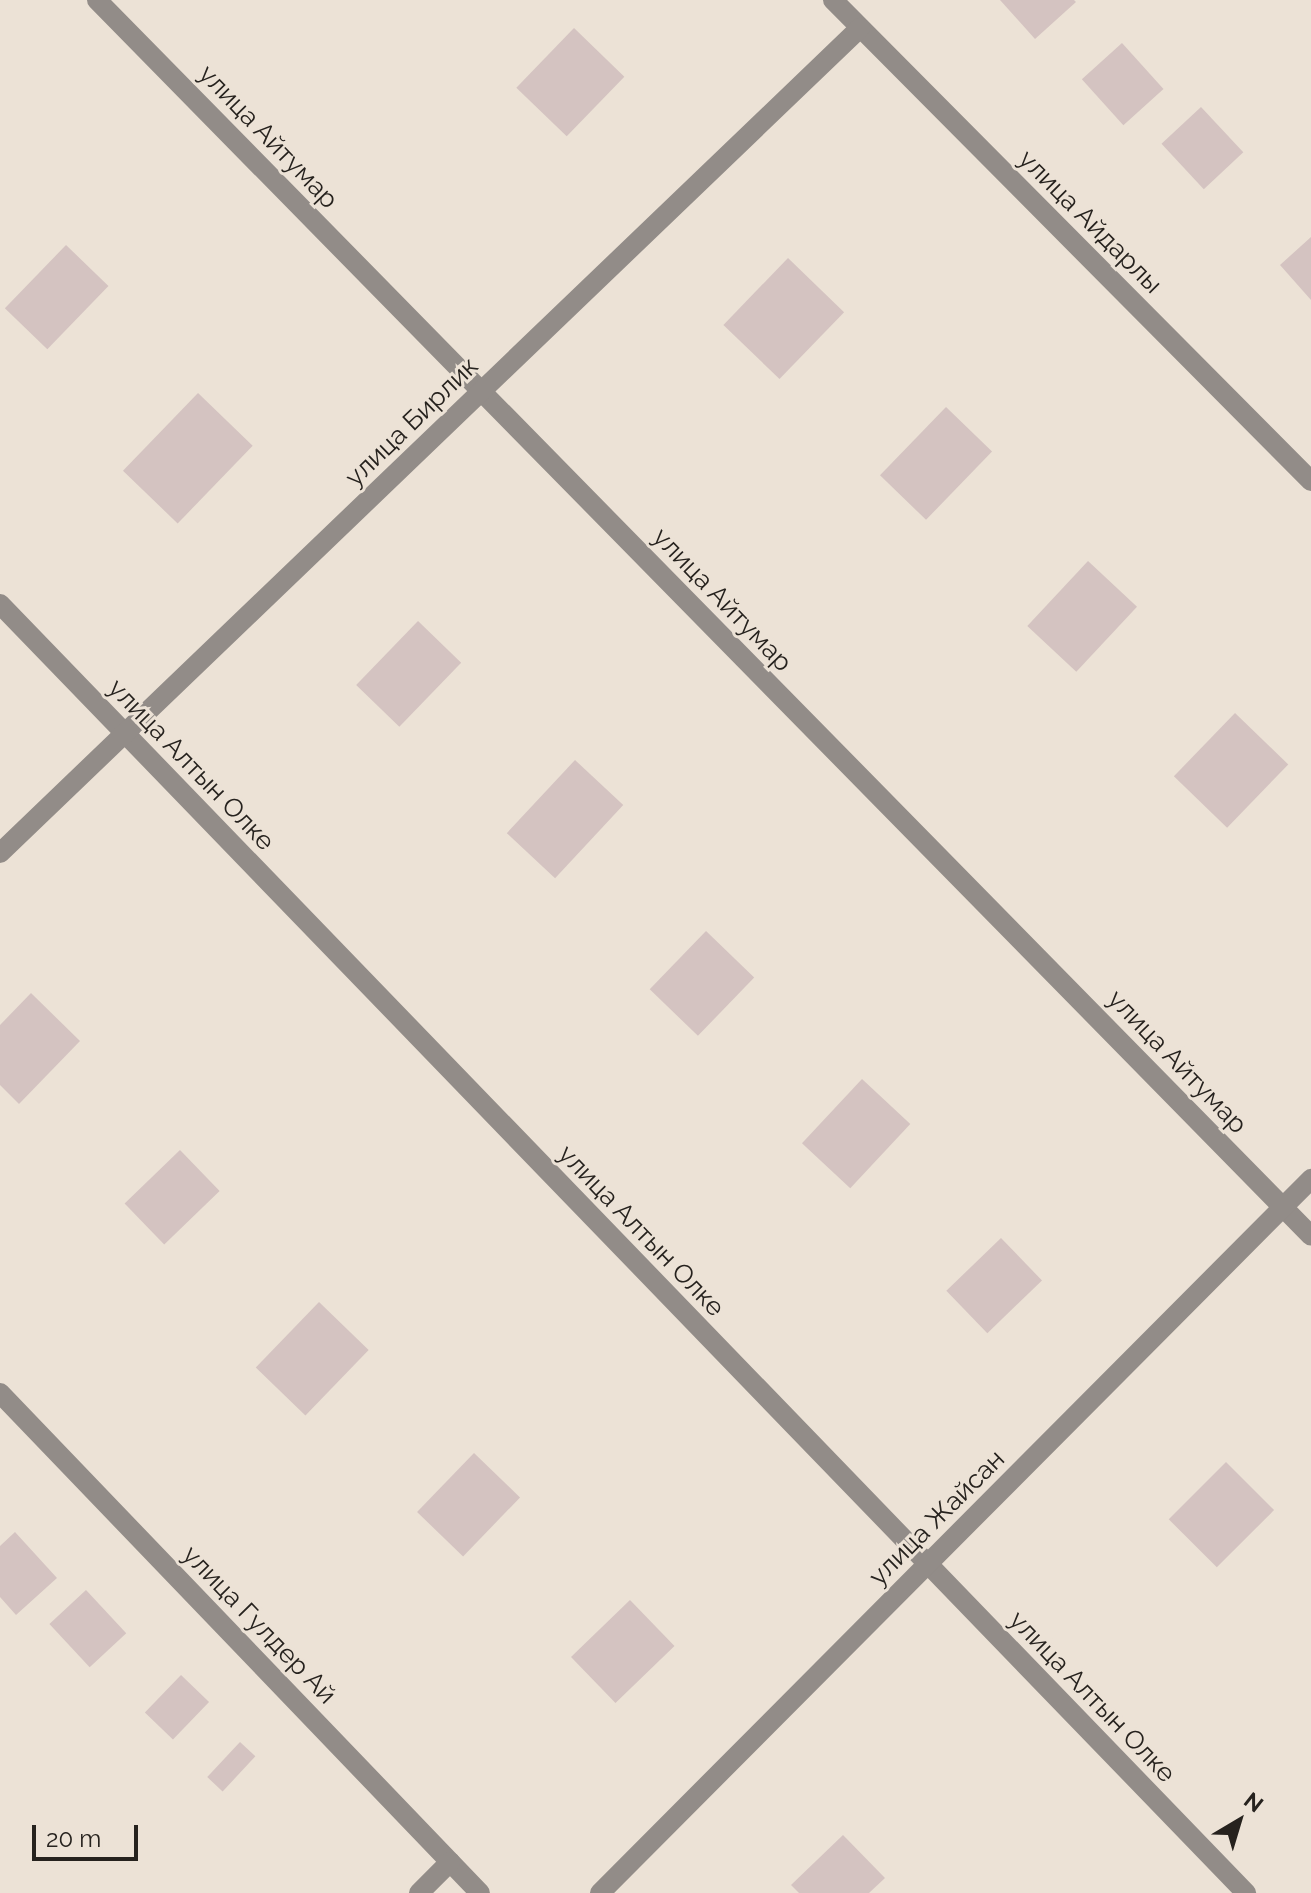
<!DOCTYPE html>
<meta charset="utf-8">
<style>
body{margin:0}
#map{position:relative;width:1311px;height:1893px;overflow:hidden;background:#ece2d6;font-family:Raleway,sans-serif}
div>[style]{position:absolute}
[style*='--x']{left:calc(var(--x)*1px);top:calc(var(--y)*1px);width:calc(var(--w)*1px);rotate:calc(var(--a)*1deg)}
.building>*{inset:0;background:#d4c3c1;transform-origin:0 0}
.street>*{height:20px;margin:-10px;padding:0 10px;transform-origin:10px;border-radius:10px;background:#928c88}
span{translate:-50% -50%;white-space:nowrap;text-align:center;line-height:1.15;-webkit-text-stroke:6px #ece2d6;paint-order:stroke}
.street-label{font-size:26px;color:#26221e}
.north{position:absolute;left:1199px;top:1781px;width:80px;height:80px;-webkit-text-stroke:6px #ece2d6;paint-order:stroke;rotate:38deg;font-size:22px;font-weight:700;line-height:32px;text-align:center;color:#26221e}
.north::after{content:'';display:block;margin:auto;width:28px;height:36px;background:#26221e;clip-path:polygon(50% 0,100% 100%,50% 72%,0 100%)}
.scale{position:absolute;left:32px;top:1825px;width:106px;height:36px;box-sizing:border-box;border:4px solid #26221e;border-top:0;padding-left:10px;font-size:24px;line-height:28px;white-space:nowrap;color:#26221e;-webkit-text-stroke:6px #ece2d6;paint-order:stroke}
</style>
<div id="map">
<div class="building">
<div style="clip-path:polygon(1000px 0,1074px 0,1076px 2px,1035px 39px)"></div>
<div style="left:574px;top:28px;width:70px;height:83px;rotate:44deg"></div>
<div style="left:1122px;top:43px;width:62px;height:54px;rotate:48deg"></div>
<div style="left:1201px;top:107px;width:62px;height:54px;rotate:47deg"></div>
<div style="clip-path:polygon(1311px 237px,1311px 300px,1280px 265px)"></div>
<div style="left:66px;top:245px;width:59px;height:88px;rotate:44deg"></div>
<div style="left:788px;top:258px;width:78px;height:93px;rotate:44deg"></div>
<div style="left:198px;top:393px;width:76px;height:108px;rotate:44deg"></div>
<div style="left:946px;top:407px;width:64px;height:95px;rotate:44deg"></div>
<div style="left:1088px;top:561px;width:67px;height:89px;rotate:43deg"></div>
<div style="left:418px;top:621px;width:60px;height:89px;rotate:44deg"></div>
<div style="left:1235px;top:713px;width:74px;height:88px;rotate:44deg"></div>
<div style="left:575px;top:760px;width:66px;height:100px;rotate:43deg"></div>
<div style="left:706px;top:931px;width:67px;height:81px;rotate:44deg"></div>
<div style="clip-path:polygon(31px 993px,80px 1041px,19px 1104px,0 1085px,0 1025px)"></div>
<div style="left:862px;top:1079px;width:66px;height:88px;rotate:43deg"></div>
<div style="left:180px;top:1150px;width:57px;height:77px;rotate:46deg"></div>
<div style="left:1001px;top:1238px;width:59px;height:76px;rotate:46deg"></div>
<div style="left:319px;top:1302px;width:69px;height:91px;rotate:44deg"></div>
<div style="left:474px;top:1453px;width:64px;height:82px;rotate:44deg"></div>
<div style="left:1226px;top:1462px;width:68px;height:81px;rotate:45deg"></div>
<div style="clip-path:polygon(15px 1532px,57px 1578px,16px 1615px,0 1597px,0 1546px)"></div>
<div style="left:86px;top:1590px;width:59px;height:50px;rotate:47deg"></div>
<div style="left:630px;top:1600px;width:64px;height:82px;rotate:46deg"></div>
<div style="left:181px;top:1675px;width:39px;height:52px;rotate:44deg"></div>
<div style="left:240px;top:1742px;width:21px;height:48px;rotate:43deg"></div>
<div style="clip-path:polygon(843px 1835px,885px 1878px,869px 1893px,799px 1893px,791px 1885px)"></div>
</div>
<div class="street">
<div style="--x:97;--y:0;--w:1732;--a:45.51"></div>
<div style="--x:833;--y:0;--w:678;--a:45.18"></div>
<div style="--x:0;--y:604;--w:1793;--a:45.97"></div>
<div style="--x:0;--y:853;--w:1192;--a:-43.81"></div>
<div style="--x:0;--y:1393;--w:693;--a:46.17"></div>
<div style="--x:419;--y:1893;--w:44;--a:-45"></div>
<div style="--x:600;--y:1893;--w:1008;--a:-45.12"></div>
</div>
<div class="street-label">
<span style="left:268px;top:137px;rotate:46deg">улица Айтумар</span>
<span style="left:1090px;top:222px;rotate:45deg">улица Айдарлы</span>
<span style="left:412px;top:422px;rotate:-44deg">улица Бирлик</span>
<span style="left:722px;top:600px;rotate:46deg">улица Айтумар</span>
<span style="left:191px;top:765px;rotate:46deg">улица Алтын Олке</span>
<span style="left:1177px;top:1062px;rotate:46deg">улица Айтумар</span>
<span style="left:641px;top:1231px;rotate:46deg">улица Алтын Олке</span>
<span style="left:937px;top:1518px;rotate:-45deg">улица Жайсан</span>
<span style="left:259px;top:1625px;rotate:46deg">улица Гулдер Ай</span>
<span style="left:1092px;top:1697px;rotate:46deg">улица Алтын Олке</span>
</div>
<div class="north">N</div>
<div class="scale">20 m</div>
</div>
